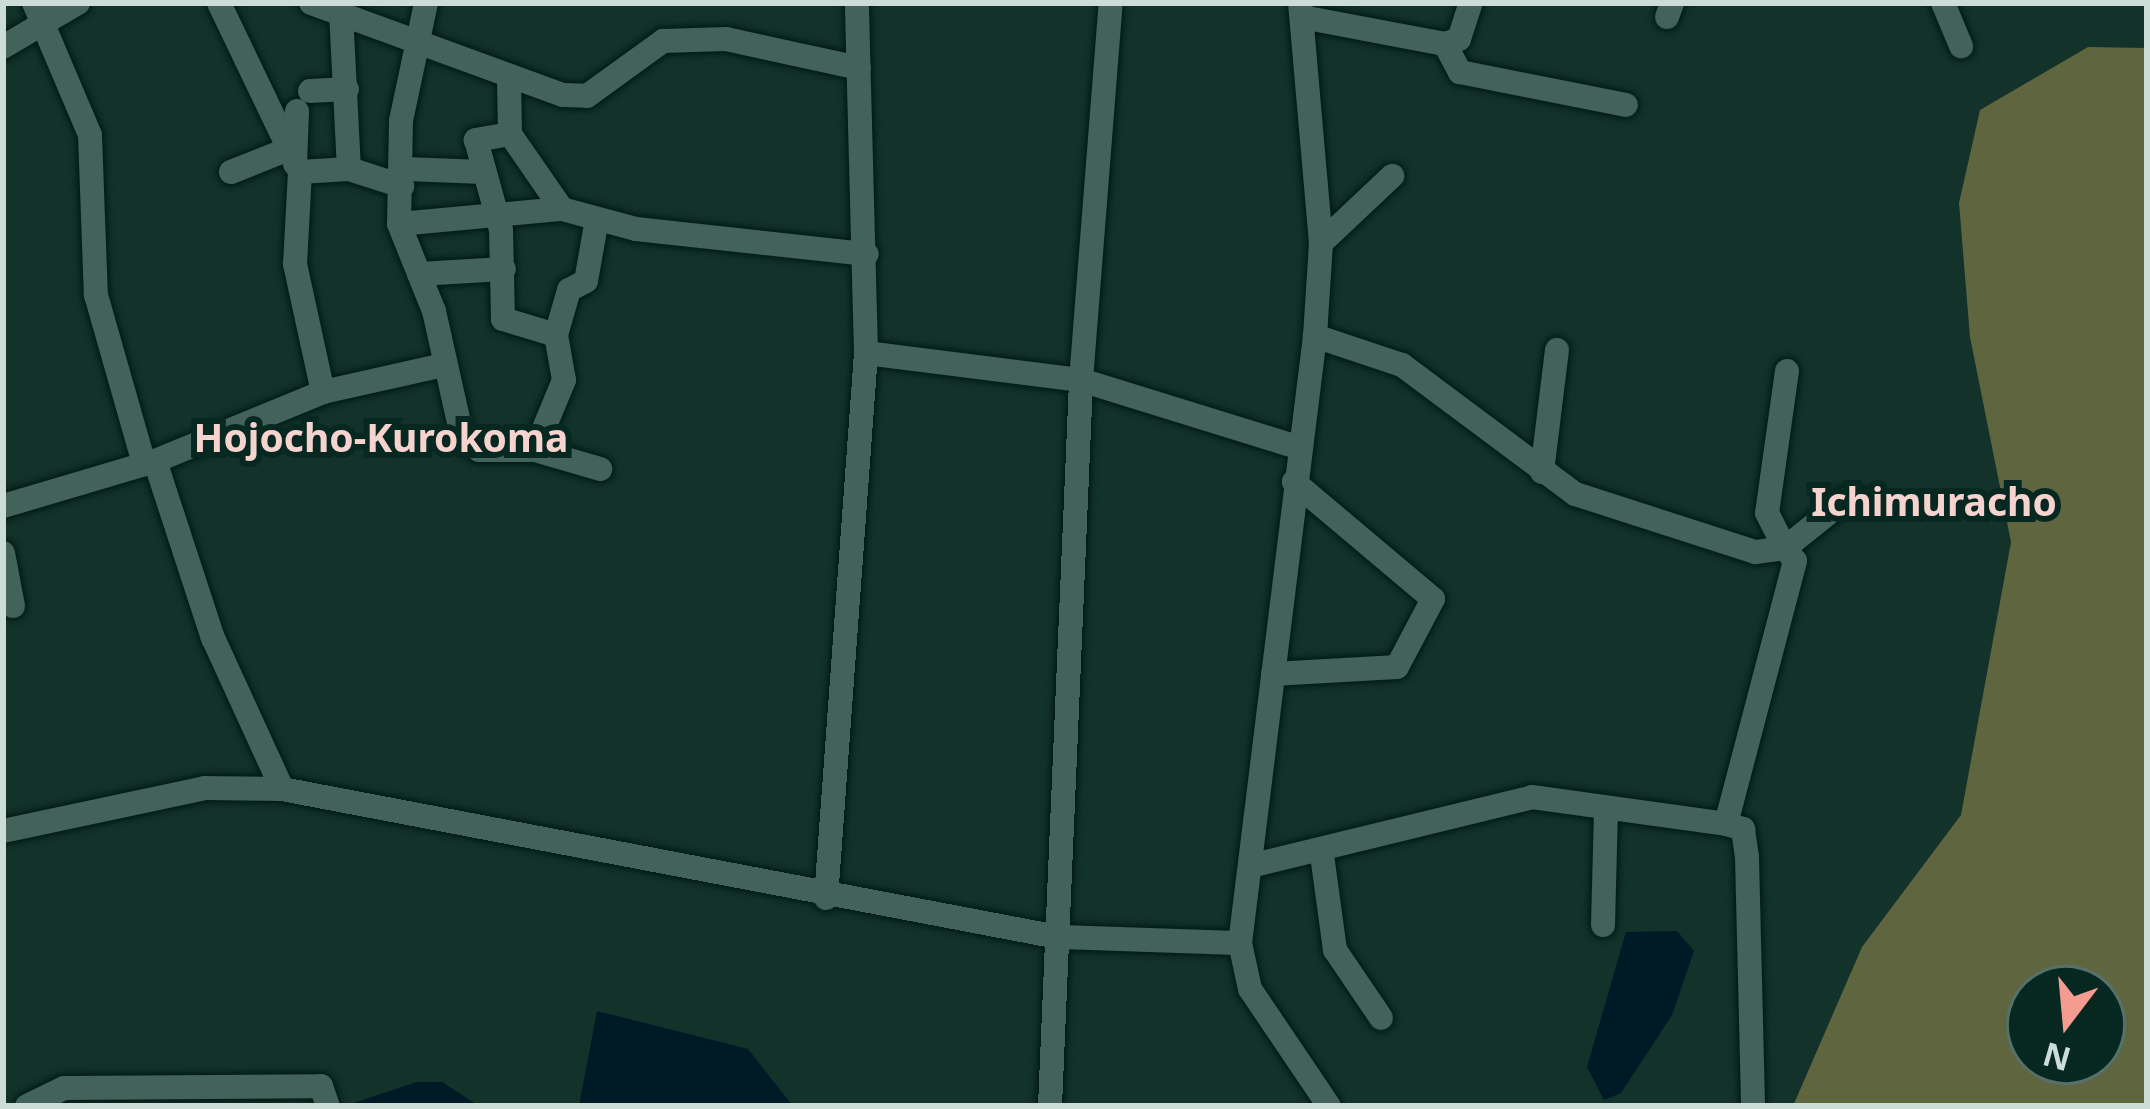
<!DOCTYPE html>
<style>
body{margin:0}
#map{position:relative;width:2150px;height:1109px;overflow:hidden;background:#12322a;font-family:"Noto Sans",sans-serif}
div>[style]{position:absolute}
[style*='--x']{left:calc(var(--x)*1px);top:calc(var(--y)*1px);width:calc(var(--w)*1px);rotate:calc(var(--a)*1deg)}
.forest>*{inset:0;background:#5f653e}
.water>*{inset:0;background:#001927}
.roads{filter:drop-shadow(0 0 3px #001912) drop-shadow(0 0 3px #001912)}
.minor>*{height:24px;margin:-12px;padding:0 12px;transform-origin:12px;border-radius:12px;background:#436259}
span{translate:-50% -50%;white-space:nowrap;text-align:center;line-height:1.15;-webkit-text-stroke:12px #072820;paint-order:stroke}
.quarter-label{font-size:39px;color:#f6d3ce;font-weight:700}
.frame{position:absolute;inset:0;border:6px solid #ccddd8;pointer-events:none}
.north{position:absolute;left:2006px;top:965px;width:120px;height:120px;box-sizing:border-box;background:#072820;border:3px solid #56706a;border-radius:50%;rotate:196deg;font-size:33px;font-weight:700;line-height:48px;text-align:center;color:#ccddd8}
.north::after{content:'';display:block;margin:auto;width:42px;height:54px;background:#f59c91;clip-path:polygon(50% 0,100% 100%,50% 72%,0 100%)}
</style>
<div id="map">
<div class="forest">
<div style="clip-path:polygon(evenodd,2088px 47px,2147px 48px,2147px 1106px,1793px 1106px,1862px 947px,1961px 815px,2011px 542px,1970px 337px,1959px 203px,1980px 110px,2088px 47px,2030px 989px,2102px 989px,2102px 1061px,2030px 1061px,2030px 989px)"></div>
</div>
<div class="water">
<div style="clip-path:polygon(1626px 932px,1677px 931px,1694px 951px,1672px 1015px,1621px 1093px,1604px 1100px,1587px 1067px)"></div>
<div style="clip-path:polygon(597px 1011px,748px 1049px,792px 1105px,579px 1106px)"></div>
<div style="clip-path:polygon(417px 1082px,442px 1082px,479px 1106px,345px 1106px)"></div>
</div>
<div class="roads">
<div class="minor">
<div style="--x:34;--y:3;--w:143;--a:67"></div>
<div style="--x:90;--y:135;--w:160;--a:87.9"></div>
<div style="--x:96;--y:295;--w:176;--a:74.1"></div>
<div style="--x:219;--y:3;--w:187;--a:64.4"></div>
<div style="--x:300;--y:172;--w:92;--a:93.1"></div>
<div style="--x:295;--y:264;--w:131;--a:77.7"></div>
<div style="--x:311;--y:3;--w:268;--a:20.1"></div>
<div style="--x:563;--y:95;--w:24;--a:2"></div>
<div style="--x:587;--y:96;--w:94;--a:-35.9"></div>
<div style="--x:663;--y:41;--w:63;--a:-1.8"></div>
<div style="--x:726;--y:39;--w:136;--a:12.3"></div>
<div style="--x:426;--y:3;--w:121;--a:102"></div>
<div style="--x:401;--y:121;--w:103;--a:91.1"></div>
<div style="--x:399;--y:224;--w:94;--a:68.1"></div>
<div style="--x:434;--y:311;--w:128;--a:77.4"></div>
<div style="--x:462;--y:436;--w:22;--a:39"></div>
<div style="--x:479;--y:450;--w:56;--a:0"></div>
<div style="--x:535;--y:450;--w:68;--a:16.3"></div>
<div style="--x:1300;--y:3;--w:241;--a:85"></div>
<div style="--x:1321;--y:243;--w:93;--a:93.7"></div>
<div style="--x:1315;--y:336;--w:612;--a:97.04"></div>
<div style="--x:1240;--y:943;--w:47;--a:77.7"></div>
<div style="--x:1250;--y:989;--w:141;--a:56"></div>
<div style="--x:1943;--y:3;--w:47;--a:67.3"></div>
<div style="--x:341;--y:12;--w:157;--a:87.1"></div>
<div style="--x:1302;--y:17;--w:146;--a:10.7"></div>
<div style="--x:1445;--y:44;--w:15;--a:-20"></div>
<div style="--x:1459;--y:39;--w:38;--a:-72"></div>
<div style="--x:1667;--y:17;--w:15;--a:-70"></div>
<div style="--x:1445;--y:44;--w:32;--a:62"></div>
<div style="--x:1460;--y:72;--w:169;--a:11.2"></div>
<div style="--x:3;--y:47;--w:87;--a:-30.4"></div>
<div style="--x:509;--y:81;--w:53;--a:88.9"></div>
<div style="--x:510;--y:134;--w:35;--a:170"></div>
<div style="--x:476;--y:140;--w:93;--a:74.5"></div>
<div style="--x:501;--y:230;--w:89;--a:88.7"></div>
<div style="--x:503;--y:319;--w:55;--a:16.8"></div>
<div style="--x:310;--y:91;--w:37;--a:-3"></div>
<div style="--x:510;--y:134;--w:91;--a:55.3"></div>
<div style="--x:295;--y:164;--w:53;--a:-87.8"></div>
<div style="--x:406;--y:169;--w:77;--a:2.2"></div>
<div style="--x:231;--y:172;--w:59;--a:-21.8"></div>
<div style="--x:300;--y:172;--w:49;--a:-3.5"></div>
<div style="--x:349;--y:169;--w:56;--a:17.8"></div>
<div style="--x:399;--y:224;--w:164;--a:-5.3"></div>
<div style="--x:562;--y:209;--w:77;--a:15.1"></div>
<div style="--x:636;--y:229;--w:232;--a:6.2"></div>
<div style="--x:1321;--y:243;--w:98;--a:-43.3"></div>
<div style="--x:419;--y:274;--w:85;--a:-3.4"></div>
<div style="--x:866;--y:353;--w:217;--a:7.2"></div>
<div style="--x:1081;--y:380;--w:227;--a:17.2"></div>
<div style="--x:1787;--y:371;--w:143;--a:98"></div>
<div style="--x:1767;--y:513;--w:39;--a:63"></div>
<div style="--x:1785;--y:548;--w:77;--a:-38.7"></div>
<div style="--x:1845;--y:500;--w:29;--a:4"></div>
<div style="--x:535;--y:450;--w:76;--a:-67.5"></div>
<div style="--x:564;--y:380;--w:46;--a:-100.1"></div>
<div style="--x:556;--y:335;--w:47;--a:-73.9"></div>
<div style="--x:569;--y:290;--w:19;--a:-28"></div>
<div style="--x:586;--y:281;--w:63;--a:-79.9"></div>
<div style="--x:155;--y:461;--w:186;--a:71.9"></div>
<div style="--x:213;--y:638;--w:166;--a:65.4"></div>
<div style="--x:1542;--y:472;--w:123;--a:-83"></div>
<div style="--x:3;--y:506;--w:159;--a:-16.5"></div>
<div style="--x:155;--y:461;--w:182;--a:-22.3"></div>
<div style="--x:323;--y:392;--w:124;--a:-12.6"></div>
<div style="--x:3;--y:553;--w:54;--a:79.3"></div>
<div style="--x:1273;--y:674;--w:124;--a:-3.2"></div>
<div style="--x:1397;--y:667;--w:77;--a:-62.1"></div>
<div style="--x:1433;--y:599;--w:182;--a:-139.9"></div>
<div style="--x:1726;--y:824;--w:18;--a:16"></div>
<div style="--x:1743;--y:829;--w:28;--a:82"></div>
<div style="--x:1747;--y:857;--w:249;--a:88.6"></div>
<div style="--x:3;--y:831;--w:207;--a:-12"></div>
<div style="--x:205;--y:788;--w:77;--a:0.7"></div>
<div style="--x:282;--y:789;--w:790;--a:10.8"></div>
<div style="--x:1058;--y:937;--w:182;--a:1.9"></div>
<div style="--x:1322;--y:855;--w:96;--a:82.2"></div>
<div style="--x:1335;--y:950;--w:82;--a:55.9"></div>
<div style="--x:1250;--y:866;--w:290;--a:-13.7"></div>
<div style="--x:1532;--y:797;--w:196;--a:7.9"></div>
<div style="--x:1726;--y:824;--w:272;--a:-75.3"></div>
<div style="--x:1795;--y:561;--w:16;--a:-128"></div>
<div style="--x:1785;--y:548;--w:30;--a:172"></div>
<div style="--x:1755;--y:552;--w:189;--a:-162.1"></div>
<div style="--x:1575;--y:494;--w:216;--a:-143.3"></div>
<div style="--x:1402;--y:365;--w:92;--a:-161.6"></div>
<div style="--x:826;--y:898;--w:546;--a:-85.8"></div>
<div style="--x:866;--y:353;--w:350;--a:-91.5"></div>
<div style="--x:1603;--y:925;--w:116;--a:-88.5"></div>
<div style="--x:27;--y:1106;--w:41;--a:-25.9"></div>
<div style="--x:64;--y:1088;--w:257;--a:-0.4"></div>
<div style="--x:321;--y:1086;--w:21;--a:71"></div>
<div style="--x:1050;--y:1106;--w:727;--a:-87.55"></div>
<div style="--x:1081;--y:380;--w:378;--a:-85.5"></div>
</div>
</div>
<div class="quarter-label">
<span style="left:381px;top:437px">Hojocho-Kurokoma</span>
<span style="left:1934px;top:501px">Ichimuracho</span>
</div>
<div class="frame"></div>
<div class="north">N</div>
</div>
